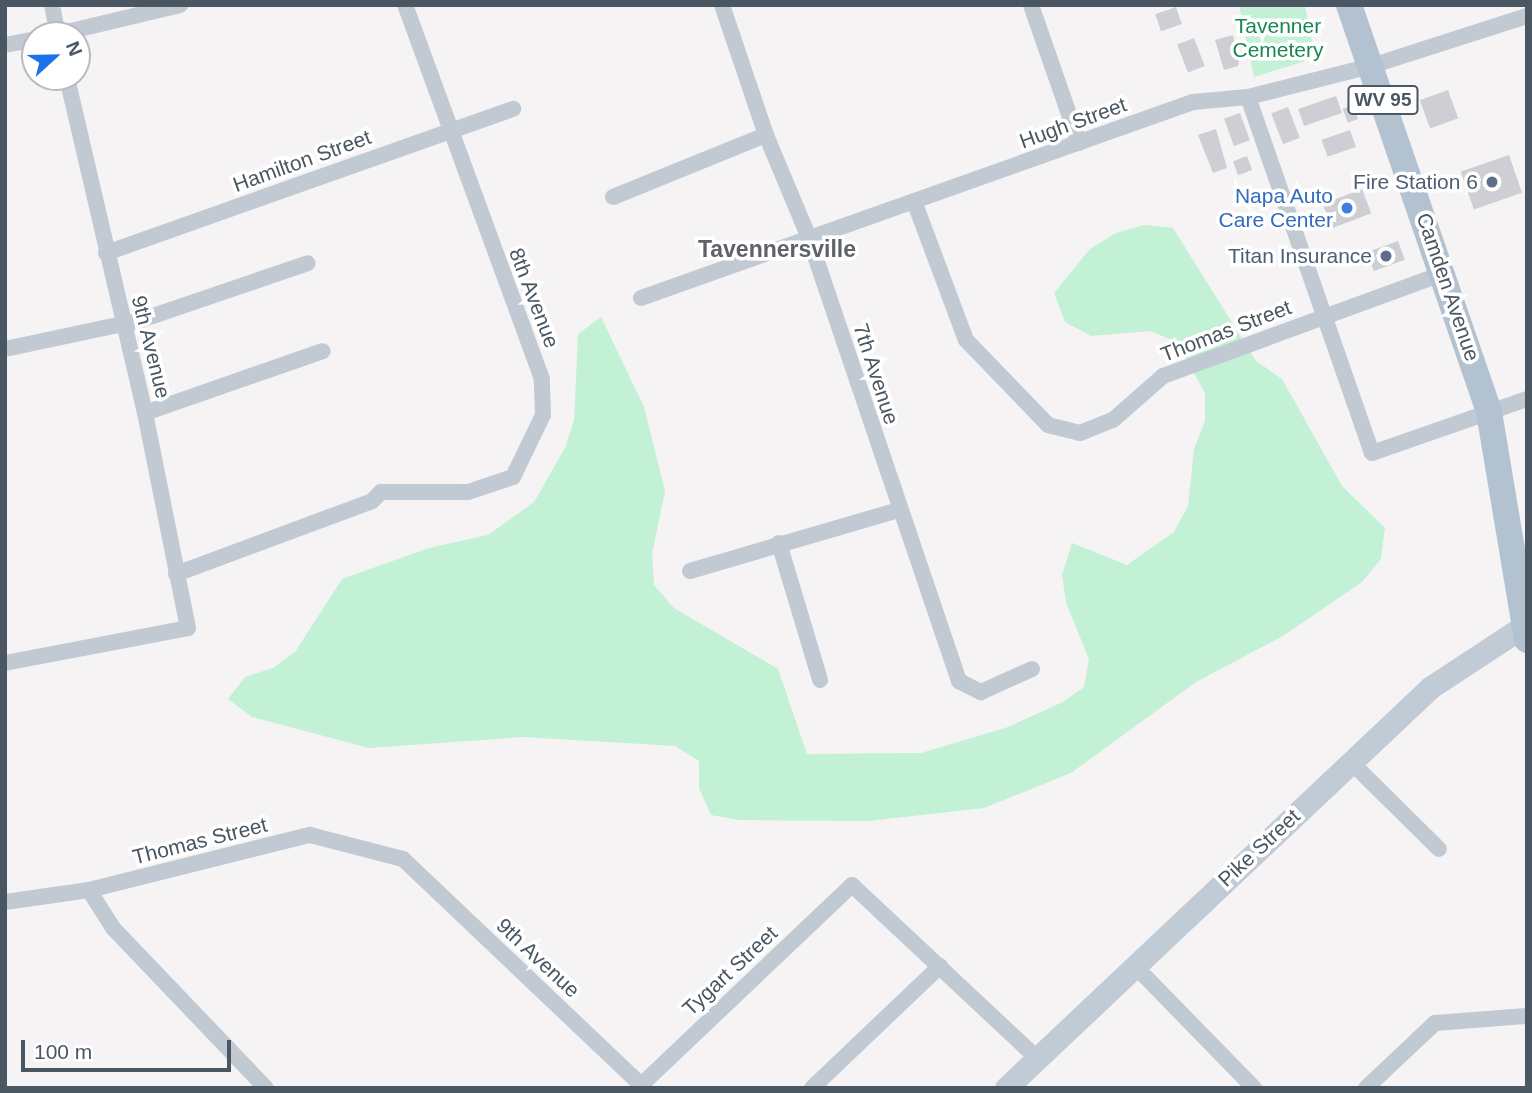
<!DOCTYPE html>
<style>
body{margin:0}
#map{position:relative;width:1532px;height:1093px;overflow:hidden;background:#f5f3f3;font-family:Helvetica,sans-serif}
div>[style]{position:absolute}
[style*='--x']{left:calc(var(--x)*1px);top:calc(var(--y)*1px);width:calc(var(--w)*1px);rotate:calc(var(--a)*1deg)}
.green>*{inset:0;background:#c3f1d5}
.building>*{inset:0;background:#cdcfd5;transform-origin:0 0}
.street>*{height:16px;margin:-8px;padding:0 8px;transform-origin:8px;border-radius:8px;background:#c1cad2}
.secondary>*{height:23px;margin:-11.5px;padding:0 11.5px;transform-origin:11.5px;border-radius:11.5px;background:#c1cbd6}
.primary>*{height:26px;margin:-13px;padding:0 13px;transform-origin:13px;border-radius:13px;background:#b3c2d1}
.dots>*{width:19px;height:19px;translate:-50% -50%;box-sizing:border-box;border:4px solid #fff;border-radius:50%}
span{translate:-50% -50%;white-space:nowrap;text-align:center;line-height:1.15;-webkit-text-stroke:7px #fff;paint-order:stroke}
.shield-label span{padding:2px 5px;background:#fff;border:2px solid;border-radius:5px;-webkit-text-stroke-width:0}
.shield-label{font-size:19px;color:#4a5661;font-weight:700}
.park-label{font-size:21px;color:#17864f}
.street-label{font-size:21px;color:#4a5661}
.service-label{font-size:21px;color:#4e5e75}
.right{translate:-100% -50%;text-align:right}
.shop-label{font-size:21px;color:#366cbe}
.neighbourhood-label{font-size:23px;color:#5f6368;font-weight:700}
.frame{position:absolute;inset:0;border:7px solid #4a5661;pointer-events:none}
.north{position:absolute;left:21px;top:21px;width:70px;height:70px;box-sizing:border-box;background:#fff;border:2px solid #b7bbc0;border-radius:50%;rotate:68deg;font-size:19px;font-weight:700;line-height:28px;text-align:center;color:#4a5661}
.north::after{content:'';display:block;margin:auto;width:24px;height:32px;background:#1a73e8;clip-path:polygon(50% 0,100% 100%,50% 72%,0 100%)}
.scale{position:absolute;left:21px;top:1040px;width:210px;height:32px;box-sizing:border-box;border:4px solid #4a5661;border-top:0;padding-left:9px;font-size:21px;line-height:24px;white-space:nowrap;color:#4a5661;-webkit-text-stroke:5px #fff;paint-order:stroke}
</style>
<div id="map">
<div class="green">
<div style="clip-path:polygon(1239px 5px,1305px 5px,1315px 58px,1254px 77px)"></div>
<div style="clip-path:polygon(1144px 225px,1173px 228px,1256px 361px,1282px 379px,1342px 486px,1385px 528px,1381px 559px,1362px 582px,1283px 636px,1196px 682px,1071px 773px,984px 808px,869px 821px,739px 820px,711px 815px,699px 788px,699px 761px,675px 746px,523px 737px,369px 748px,252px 717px,228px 699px,245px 677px,273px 668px,295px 652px,342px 579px,429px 548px,488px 535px,534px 502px,565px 448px,574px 420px,578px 334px,601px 317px,644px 407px,665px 491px,652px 554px,654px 585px,674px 608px,778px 669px,807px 754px,921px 753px,1008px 727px,1063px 702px,1084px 687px,1089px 659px,1066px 603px,1062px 575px,1072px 543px,1127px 565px,1174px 532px,1188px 506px,1194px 449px,1205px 421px,1205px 393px,1177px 342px,1150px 331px,1091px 336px,1065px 322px,1054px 293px,1090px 249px,1116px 233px)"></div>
</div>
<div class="building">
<div style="left:1176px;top:7px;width:18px;height:22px;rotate:71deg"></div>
<div style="clip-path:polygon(1233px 35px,1239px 61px,1238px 66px,1224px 70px,1215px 40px)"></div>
<div style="left:1194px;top:38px;width:30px;height:18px;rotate:69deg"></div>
<div style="left:1448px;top:90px;width:30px;height:30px;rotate:70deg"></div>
<div style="left:1336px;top:96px;width:18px;height:40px;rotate:71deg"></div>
<div style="left:1353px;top:105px;width:15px;height:11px;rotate:70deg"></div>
<div style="left:1288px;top:107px;width:33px;height:18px;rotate:69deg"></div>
<div style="left:1240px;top:113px;width:29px;height:17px;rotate:70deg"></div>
<div style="clip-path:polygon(1216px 129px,1227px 168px,1213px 173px,1198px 135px)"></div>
<div style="left:1350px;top:130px;width:18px;height:30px;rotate:71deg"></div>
<div style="left:1509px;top:155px;width:40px;height:51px;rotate:71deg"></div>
<div style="left:1247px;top:156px;width:15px;height:15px;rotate:70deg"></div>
<div style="left:1362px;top:189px;width:26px;height:42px;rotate:69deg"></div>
<div style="left:1398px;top:241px;width:20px;height:33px;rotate:70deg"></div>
</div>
<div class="street">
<div style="--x:52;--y:5;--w:31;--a:79"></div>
<div style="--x:722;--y:5;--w:137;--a:71.3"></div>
<div style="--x:766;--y:135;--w:112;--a:67.3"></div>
<div style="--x:809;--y:238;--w:468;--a:71.3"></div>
<div style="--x:959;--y:681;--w:25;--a:27"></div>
<div style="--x:981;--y:692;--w:56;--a:-24.3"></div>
<div style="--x:1031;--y:5;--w:146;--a:70.8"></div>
<div style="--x:54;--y:35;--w:130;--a:-13.4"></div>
<div style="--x:5;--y:45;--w:31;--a:-11"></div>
<div style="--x:1248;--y:97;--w:377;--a:70.8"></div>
<div style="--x:1372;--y:453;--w:164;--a:-19.2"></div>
<div style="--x:613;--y:197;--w:165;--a:-22.1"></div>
<div style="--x:914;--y:201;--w:148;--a:69.5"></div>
<div style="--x:966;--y:340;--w:118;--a:46"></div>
<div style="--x:1048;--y:425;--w:33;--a:14"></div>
<div style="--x:1080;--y:433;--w:35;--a:-22"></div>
<div style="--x:1113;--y:420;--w:67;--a:-41.3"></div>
<div style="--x:1163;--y:376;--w:299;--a:-20.1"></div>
<div style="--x:106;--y:253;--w:432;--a:-19.5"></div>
<div style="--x:641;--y:298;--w:586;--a:-19.55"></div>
<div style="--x:1193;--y:102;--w:55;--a:-5.2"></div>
<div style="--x:1248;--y:97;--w:127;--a:-14.1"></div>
<div style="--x:1371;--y:66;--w:164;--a:-17.8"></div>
<div style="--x:5;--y:349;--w:139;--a:-12"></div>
<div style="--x:141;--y:320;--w:176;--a:-18.8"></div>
<div style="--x:145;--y:413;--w:188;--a:-19.2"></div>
<div style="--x:779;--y:543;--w:143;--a:73.3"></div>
<div style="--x:690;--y:571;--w:217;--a:-16.3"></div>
<div style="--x:176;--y:574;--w:209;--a:-20.4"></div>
<div style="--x:372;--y:501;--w:13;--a:-45"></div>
<div style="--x:381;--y:492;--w:87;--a:0"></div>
<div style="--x:468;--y:492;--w:47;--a:-18.4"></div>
<div style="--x:513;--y:477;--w:69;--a:-64.2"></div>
<div style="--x:543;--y:415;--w:36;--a:-92"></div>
<div style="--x:542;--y:379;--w:398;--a:-110.1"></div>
<div style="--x:5;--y:663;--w:186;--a:-10.8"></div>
<div style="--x:188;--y:628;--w:219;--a:-101.3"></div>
<div style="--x:145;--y:413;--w:345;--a:-103.1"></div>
<div style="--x:1350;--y:761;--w:125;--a:44.7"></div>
<div style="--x:89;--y:890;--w:45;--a:57.7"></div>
<div style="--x:113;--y:928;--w:221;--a:46.3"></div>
<div style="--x:5;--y:902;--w:85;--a:-8.1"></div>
<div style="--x:89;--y:890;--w:228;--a:-14"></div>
<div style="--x:310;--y:835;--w:96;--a:14.5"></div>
<div style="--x:403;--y:859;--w:332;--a:43.5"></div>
<div style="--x:1134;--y:965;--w:172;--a:45.7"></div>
<div style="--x:638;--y:1088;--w:295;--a:-43.5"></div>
<div style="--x:852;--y:885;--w:253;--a:43.1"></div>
<div style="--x:812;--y:1088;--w:177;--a:-43.6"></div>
<div style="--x:1366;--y:1088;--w:95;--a:-43.3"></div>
<div style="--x:1435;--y:1023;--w:92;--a:-4.4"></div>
</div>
<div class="secondary">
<div style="--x:1006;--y:1088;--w:584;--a:-43.34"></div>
<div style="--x:1431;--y:687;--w:115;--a:-33.3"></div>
</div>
<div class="primary">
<div style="--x:1349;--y:5;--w:430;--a:71"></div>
<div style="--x:1489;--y:412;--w:231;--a:80.5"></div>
</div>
<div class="dots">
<div style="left:1492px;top:182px;background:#5c6f8a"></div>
<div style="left:1347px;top:208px;background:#3f7fe0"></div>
<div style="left:1386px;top:256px;background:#5c6f8a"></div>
</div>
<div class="shield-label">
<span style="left:1383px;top:100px">WV 95</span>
</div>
<div class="park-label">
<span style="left:1278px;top:38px">Tavenner<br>Cemetery</span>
</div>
<div class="street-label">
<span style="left:1073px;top:123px;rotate:-20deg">Hugh Street</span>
<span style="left:302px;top:161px;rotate:-20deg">Hamilton Street</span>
<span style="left:1448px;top:287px;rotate:71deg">Camden Avenue</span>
<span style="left:534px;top:298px;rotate:69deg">8th Avenue</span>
<span style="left:1226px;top:331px;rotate:-21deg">Thomas Street</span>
<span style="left:151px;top:347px;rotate:76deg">9th Avenue</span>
<span style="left:876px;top:374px;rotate:72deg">7th Avenue</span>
<span style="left:200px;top:841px;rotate:-14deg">Thomas Street</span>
<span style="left:1259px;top:848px;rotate:-43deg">Pike Street</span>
<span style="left:538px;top:958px;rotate:43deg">9th Avenue</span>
<span style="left:730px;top:971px;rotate:-43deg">Tygart Street</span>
</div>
<div class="service-label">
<span class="right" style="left:1478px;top:182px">Fire Station 6</span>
<span class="right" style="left:1372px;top:256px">Titan Insurance</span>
</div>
<div class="shop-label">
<span class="right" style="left:1333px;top:208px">Napa Auto<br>Care Center</span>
</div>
<div class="neighbourhood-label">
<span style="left:777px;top:249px">Tavennersville</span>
</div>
<div class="frame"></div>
<div class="north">N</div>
<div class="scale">100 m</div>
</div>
